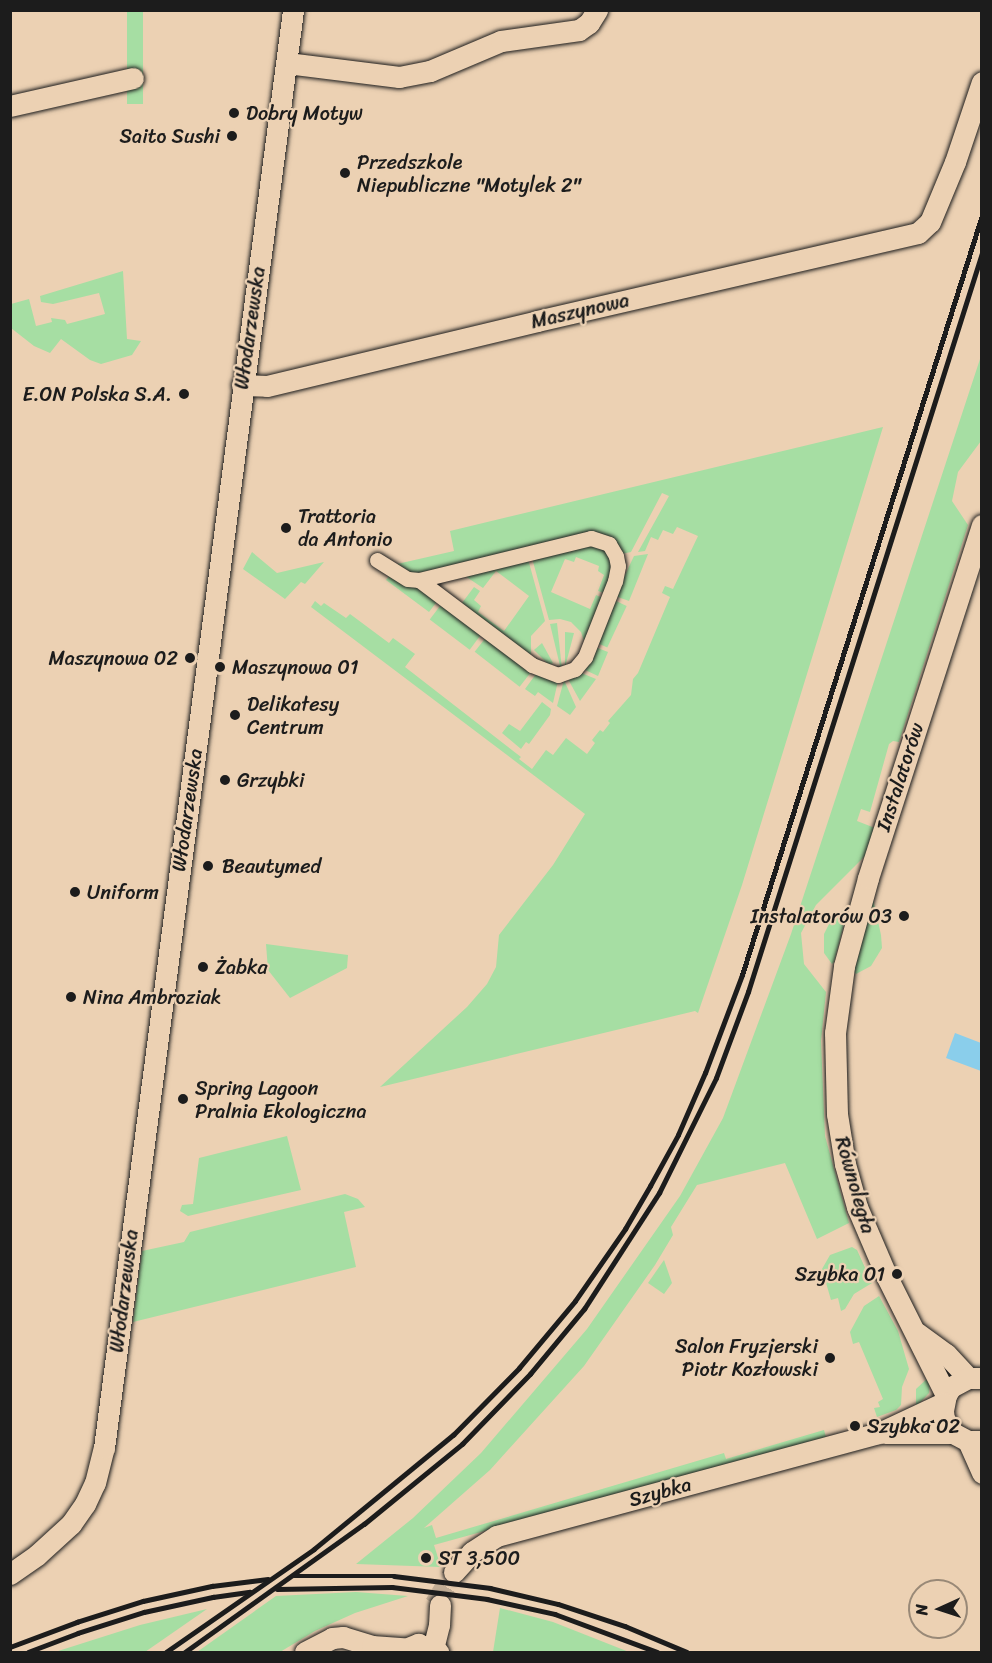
<!DOCTYPE html>
<meta charset="utf-8">
<style>
body{margin:0}
#map{position:relative;width:992px;height:1663px;overflow:hidden;background:#ecd1b3;font-family:Sriracha,sans-serif}
div>[style]{position:absolute}
[style*='--x']{left:calc(var(--x)*1px);top:calc(var(--y)*1px);width:calc(var(--w)*1px);rotate:calc(var(--a)*1deg)}
.green>*{inset:0;background:#a6dea3;transform-origin:0 0}
.water>*{inset:0;background:#8aceeb}
.minor-tunnel>*{height:21px;margin-top:-10.5px;transform-origin:0;background:repeating-linear-gradient(90deg,#c2ad95 0 21px,transparent 0 31px)}
.roads{filter:drop-shadow(0 0 2px #1c1c1c) drop-shadow(0 0 2px #1c1c1c)}
.pedestrian>*{height:15px;margin:-7.5px;padding:0 7.5px;transform-origin:7.5px;border-radius:7.5px;background:#ecd1b3}
.minor>*{height:21px;margin:-10.5px;padding:0 10.5px;transform-origin:10.5px;border-radius:10.5px;background:#ecd1b3}
.rail>*{height:4.5px;margin:-2.25px;padding:0 2.25px;transform-origin:2.25px;border-radius:2.25px;background:#1c1c1c}
.dots>*{width:16px;height:16px;translate:-50% -50%;box-sizing:border-box;border:3px solid #ecd1b3;border-radius:50%}
span{translate:-50% -50%;white-space:nowrap;text-align:center;line-height:1.15;-webkit-text-stroke:4.5px #ecd1b3;paint-order:stroke}
.poi-label{font-size:20px;color:#1c1c1c}
.left{translate:0 -50%;text-align:left}
.right{translate:-100% -50%;text-align:right}
.street-label{font-size:20px;color:#1c1c1c}
.frame{position:absolute;inset:0;border:12px solid #1c1c1c;pointer-events:none}
.north{position:absolute;left:908px;top:1579px;width:60px;height:60px;box-sizing:border-box;background:#ecd1b3;border:2px solid #998977;border-radius:50%;rotate:267deg;font-size:16px;font-weight:700;line-height:24px;text-align:center;color:#1c1c1c}
.north::after{content:'';display:block;margin:auto;width:21px;height:27px;background:#1c1c1c;clip-path:polygon(50% 0,100% 100%,50% 72%,0 100%)}
</style>
<div id="map">
<div class="green">
<div style="left:127px;top:11px;width:16px;height:93px"></div>
<div style="clip-path:polygon(123px 271px,127px 339px,141px 341px,132px 355px,101px 364px,90px 360px,61px 339px,50px 353px,34px 346px,11px 328px,11px 304px,29px 299px,36px 326px,52px 322px,51px 318px,65px 320px,67px 324px,105px 314px,99px 293px,53px 304px,41px 302px,40px 296px)"></div>
<div style="clip-path:polygon(981px 356px,981px 441px,958px 472px,952px 501px,968px 525px,899px 742px,893px 741px,889px 744px,870px 812px,861px 809px,857px 821px,875px 828px,867px 854px,816px 905px,801px 933px,804px 964px,826px 992px,821px 1041px,825px 1136px,849px 1223px,817px 1239px,785px 1163px,697px 1185px,671px 1227px,673px 1235px,655px 1265px,584px 1366px,490px 1470px,424px 1528px,432px 1525px,436px 1538px,724px 1453px,726px 1459px,824px 1430px,826px 1437px,434px 1545px,441px 1567px,356px 1564px,413px 1518px,481px 1453px,587px 1329px,680px 1196px,723px 1118px,791px 934px)"></div>
<div style="clip-path:polygon(883px 427px,742px 885px,698px 1013px,695px 1011px,380px 1087px,467px 1007px,487px 984px,496px 967px,499px 935px,553px 865px,585px 814px,311px 607px,315px 601px,321px 606px,324px 603px,346px 618px,350px 614px,389px 643px,393px 638px,415px 654px,405px 667px,521px 757px,519px 759px,532px 769px,546px 750px,553px 755px,566px 738px,587px 754px,595px 743px,592px 740px,600px 730px,603px 732px,610px 723px,608px 721px,631px 695px,633px 679px,638px 673px,670px 597px,662px 593px,665px 586px,673px 589px,698px 536px,677px 527px,673px 534px,663px 530px,658px 540px,651px 537px,645px 551px,638px 552px,669px 496px,662px 493px,631px 552px,621px 554px,607px 536px,595px 532px,414px 574px,397px 564px,454px 551px,450px 531px)"></div>
<div style="clip-path:polygon(590px 544px,606px 549px,613px 569px,604px 593px,598px 591px,604px 575px,598px 571px,599px 566px,576px 557px,574px 562px,565px 559px,551px 592px,590px 609px,596px 595px,603px 598px,584px 641px,581px 632px,571px 622px,560px 619px,549px 620px,532px 558px)"></div>
<div style="clip-path:polygon(252px 552px,277px 573px,324px 562px,305px 584px,301px 582px,285px 599px,243px 569px)"></div>
<div style="clip-path:polygon(648px 554px,629px 601px,615px 596px,634px 556px)"></div>
<div style="clip-path:polygon(528px 559px,545px 621px,531px 636px,531px 657px,462px 603px,474px 587px,480px 591px,474px 600px,481px 606px,478px 612px,504px 631px,529px 596px,496px 571px,483px 588px,465px 576px)"></div>
<div style="clip-path:polygon(390px 575px,416px 586px,439px 599px,429px 612px,386px 580px)"></div>
<div style="left:614px;top:600px;width:14px;height:46px;rotate:25deg"></div>
<div style="left:443px;top:602px;width:50px;height:22px;rotate:37deg"></div>
<div style="clip-path:polygon(557px 623px,562px 669px,561px 670px,550px 624px)"></div>
<div style="clip-path:polygon(565px 632px,574px 633px,565px 667px)"></div>
<div style="left:487px;top:636px;width:57px;height:20px;rotate:38deg"></div>
<div style="clip-path:polygon(542px 643px,553px 663px,549px 665px,534px 650px)"></div>
<div style="clip-path:polygon(595px 647px,608px 652px,598px 676px,583px 669px)"></div>
<div style="clip-path:polygon(579px 672px,596px 679px,580px 701px,568px 679px)"></div>
<div style="clip-path:polygon(536px 674px,558px 681px,553px 703px,538px 692px,535px 696px,525px 689px)"></div>
<div style="clip-path:polygon(564px 680px,576px 707px,570px 715px,557px 706px)"></div>
<div style="clip-path:polygon(542px 702px,551px 709px,550px 715px,529px 744px,526px 742px,521px 749px,502px 733px,509px 724px,520px 731px)"></div>
<div style="clip-path:polygon(873px 899px,881px 935px,882px 948px,871px 966px,856px 974px,853px 971px)"></div>
<div style="clip-path:polygon(849px 905px,834px 962px,832px 964px,824px 953px,824px 934px,829px 924px)"></div>
<div style="clip-path:polygon(266px 944px,348px 955px,347px 968px,290px 998px,268px 970px)"></div>
<div style="clip-path:polygon(287px 1136px,301px 1190px,188px 1216px,180px 1211px,182px 1205px,193px 1204px,199px 1158px)"></div>
<div style="clip-path:polygon(345px 1194px,358px 1199px,365px 1207px,344px 1212px,356px 1267px,133px 1322px,142px 1251px,184px 1242px,190px 1232px)"></div>
<div style="clip-path:polygon(852px 1247px,857px 1250px,872px 1283px,854px 1294px,845px 1309px,841px 1311px,838px 1298px,831px 1300px,822px 1269px,830px 1255px)"></div>
<div style="clip-path:polygon(664px 1260px,672px 1283px,664px 1294px,648px 1283px)"></div>
<div style="clip-path:polygon(879px 1296px,898px 1331px,909px 1369px,902px 1387px,901px 1405px,896px 1410px,877px 1417px,874px 1408px,880px 1407px,878px 1402px,883px 1399px,859px 1342px,853px 1344px,850px 1332px,864px 1306px)"></div>
<div style="clip-path:polygon(930px 1376px,929px 1393px,916px 1407px,916px 1389px)"></div>
<div style="clip-path:polygon(356px 1592px,408px 1596px,355px 1613px,315px 1631px,280px 1652px,197px 1652px,276px 1596px)"></div>
<div style="clip-path:polygon(500px 1608px,553px 1622px,629px 1652px,493px 1652px)"></div>
<div style="clip-path:polygon(207px 1609px,145px 1652px,55px 1652px,140px 1625px)"></div>
</div>
<div class="water">
<div style="clip-path:polygon(955px 1033px,981px 1043px,981px 1071px,946px 1058px)"></div>
</div>
<div class="minor-tunnel">
<div style="--x:435;--y:1604;--w:37;--a:-59"></div>
</div>
<div class="roads">
<div class="pedestrian">
<div style="--x:377;--y:560;--w:36;--a:32"></div>
<div style="--x:408;--y:579;--w:11;--a:5"></div>
<div style="--x:419;--y:580;--w:177;--a:-13.7"></div>
<div style="--x:591;--y:538;--w:19;--a:18"></div>
<div style="--x:609;--y:544;--w:14;--a:60"></div>
<div style="--x:616;--y:556;--w:10;--a:79"></div>
<div style="--x:618;--y:566;--w:15;--a:101"></div>
<div style="--x:615;--y:581;--w:82;--a:111.5"></div>
<div style="--x:585;--y:657;--w:16;--a:130"></div>
<div style="--x:575;--y:669;--w:18;--a:161"></div>
<div style="--x:558;--y:675;--w:28;--a:-159"></div>
<div style="--x:532;--y:665;--w:141;--a:-143"></div>
</div>
<div class="minor">
<div style="--x:287;--y:63;--w:113;--a:7.1"></div>
<div style="--x:399;--y:77;--w:32;--a:-11"></div>
<div style="--x:430;--y:71;--w:77;--a:-22.9"></div>
<div style="--x:501;--y:41;--w:79;--a:-8"></div>
<div style="--x:579;--y:30;--w:12;--a:-35"></div>
<div style="--x:589;--y:23;--w:15;--a:-58"></div>
<div style="--x:10;--y:106;--w:126;--a:-12.8"></div>
<div style="--x:242;--y:385;--w:25;--a:2"></div>
<div style="--x:267;--y:386;--w:278;--a:-13.5"></div>
<div style="--x:537;--y:321;--w:391;--a:-13"></div>
<div style="--x:918;--y:233;--w:16;--a:-43"></div>
<div style="--x:930;--y:222;--w:65;--a:-67.4"></div>
<div style="--x:955;--y:162;--w:84;--a:-71.4"></div>
<div style="--x:917;--y:1333;--w:36;--a:36"></div>
<div style="--x:946;--y:1354;--w:33;--a:47"></div>
<div style="--x:982;--y:1378;--w:14;--a:180"></div>
<div style="--x:968;--y:1378;--w:19;--a:152"></div>
<div style="--x:951;--y:1387;--w:9;--a:122"></div>
<div style="--x:946;--y:1395;--w:16;--a:101"></div>
<div style="--x:943;--y:1411;--w:8;--a:83"></div>
<div style="--x:944;--y:1419;--w:17;--a:57"></div>
<div style="--x:953;--y:1433;--w:17;--a:28"></div>
<div style="--x:968;--y:1441;--w:14;--a:0"></div>
<div style="--x:946;--y:1395;--w:132;--a:-116.6"></div>
<div style="--x:887;--y:1277;--w:76;--a:-113.2"></div>
<div style="--x:857;--y:1207;--w:45;--a:-105.6"></div>
<div style="--x:845;--y:1164;--w:51;--a:-99.1"></div>
<div style="--x:837;--y:1114;--w:81;--a:-91.4"></div>
<div style="--x:835;--y:1033;--w:68;--a:-82.3"></div>
<div style="--x:844;--y:966;--w:91;--a:-74.7"></div>
<div style="--x:868;--y:878;--w:371;--a:-72.1"></div>
<div style="--x:885;--y:1433;--w:68;--a:0"></div>
<div style="--x:968;--y:1441;--w:35;--a:66"></div>
<div style="--x:454;--y:1572;--w:27;--a:-48"></div>
<div style="--x:472;--y:1552;--w:30;--a:-33"></div>
<div style="--x:497;--y:1536;--w:396;--a:-15.1"></div>
<div style="--x:879;--y:1433;--w:71;--a:-25.1"></div>
<div style="--x:10;--y:1574;--w:33;--a:-35"></div>
<div style="--x:37;--y:1555;--w:46;--a:-42.4"></div>
<div style="--x:71;--y:1524;--w:24;--a:-55"></div>
<div style="--x:85;--y:1504;--w:23;--a:-65"></div>
<div style="--x:95;--y:1483;--w:36;--a:-76"></div>
<div style="--x:104;--y:1448;--w:1450;--a:-82.51"></div>
<div style="--x:433;--y:1649;--w:25;--a:-76"></div>
<div style="--x:439;--y:1625;--w:20;--a:-87"></div>
<div style="--x:305;--y:1652;--w:30;--a:-27"></div>
<div style="--x:332;--y:1638;--w:11;--a:-5"></div>
<div style="--x:343;--y:1637;--w:30;--a:17"></div>
<div style="--x:372;--y:1646;--w:31;--a:4"></div>
<div style="--x:398;--y:1652;--w:22;--a:-22"></div>
<div style="--x:418;--y:1644;--w:22;--a:22"></div>
</div>
</div>
<div class="rail">
<div style="--x:294;--y:1576;--w:100;--a:0"></div>
<div style="--x:394;--y:1576;--w:97;--a:7.1"></div>
<div style="--x:490;--y:1588;--w:70;--a:13.2"></div>
<div style="--x:558;--y:1604;--w:71;--a:18.2"></div>
<div style="--x:625;--y:1626;--w:67;--a:22.8"></div>
<div style="--x:277;--y:1589;--w:115;--a:-1"></div>
<div style="--x:392;--y:1587;--w:96;--a:7.2"></div>
<div style="--x:487;--y:1599;--w:70;--a:12.4"></div>
<div style="--x:555;--y:1614;--w:109;--a:20.4"></div>
<div style="--x:10;--y:1647;--w:72;--a:-20.5"></div>
<div style="--x:77;--y:1622;--w:69;--a:-17.7"></div>
<div style="--x:143;--y:1601;--w:71;--a:-12.3"></div>
<div style="--x:212;--y:1586;--w:56;--a:-7.1"></div>
<div style="--x:28;--y:1652;--w:53;--a:-20.8"></div>
<div style="--x:78;--y:1633;--w:69;--a:-17.7"></div>
<div style="--x:144;--y:1612;--w:71;--a:-12.3"></div>
<div style="--x:213;--y:1597;--w:37;--a:-8"></div>
<div style="--x:166;--y:1652;--w:180;--a:-34.8"></div>
<div style="--x:314;--y:1549;--w:180;--a:-39.4"></div>
<div style="--x:453;--y:1435;--w:94;--a:-45.4"></div>
<div style="--x:519;--y:1368;--w:87;--a:-50.1"></div>
<div style="--x:575;--y:1301;--w:88;--a:-55.2"></div>
<div style="--x:625;--y:1229;--w:50;--a:-59.8"></div>
<div style="--x:650;--y:1186;--w:58;--a:-61.2"></div>
<div style="--x:678;--y:1135;--w:68;--a:-66.5"></div>
<div style="--x:705;--y:1073;--w:105;--a:-69.3"></div>
<div style="--x:742;--y:975;--w:797;--a:-72.47"></div>
<div style="--x:185;--y:1652;--w:220;--a:-35.6"></div>
<div style="--x:364;--y:1524;--w:127;--a:-39.2"></div>
<div style="--x:462;--y:1444;--w:98;--a:-45.8"></div>
<div style="--x:530;--y:1374;--w:85;--a:-50.3"></div>
<div style="--x:584;--y:1309;--w:138;--a:-57.1"></div>
<div style="--x:659;--y:1193;--w:128;--a:-63.6"></div>
<div style="--x:716;--y:1078;--w:92;--a:-69.6"></div>
<div style="--x:748;--y:992;--w:775;--a:-72.43"></div>
</div>
<div class="dots">
<div style="left:234px;top:113px;background:#1c1c1c"></div>
<div style="left:232px;top:136px;background:#1c1c1c"></div>
<div style="left:345px;top:173px;background:#1c1c1c"></div>
<div style="left:184px;top:394px;background:#1c1c1c"></div>
<div style="left:286px;top:528px;background:#1c1c1c"></div>
<div style="left:190px;top:658px;background:#1c1c1c"></div>
<div style="left:220px;top:667px;background:#1c1c1c"></div>
<div style="left:235px;top:715px;background:#1c1c1c"></div>
<div style="left:225px;top:780px;background:#1c1c1c"></div>
<div style="left:208px;top:866px;background:#1c1c1c"></div>
<div style="left:75px;top:892px;background:#1c1c1c"></div>
<div style="left:904px;top:916px;background:#1c1c1c"></div>
<div style="left:203px;top:967px;background:#1c1c1c"></div>
<div style="left:71px;top:997px;background:#1c1c1c"></div>
<div style="left:183px;top:1099px;background:#1c1c1c"></div>
<div style="left:897px;top:1274px;background:#1c1c1c"></div>
<div style="left:830px;top:1358px;background:#1c1c1c"></div>
<div style="left:855px;top:1426px;background:#1c1c1c"></div>
<div style="left:426px;top:1558px;background:#1c1c1c"></div>
</div>
<div class="poi-label">
<span class="left" style="left:246px;top:113px">Dobry Motyw</span>
<span class="right" style="left:220px;top:136px">Saito Sushi</span>
<span class="left" style="left:357px;top:174px">Przedszkole<br>Niepubliczne "Motylek 2"</span>
<span class="right" style="left:172px;top:394px">E.ON Polska S.A.</span>
<span class="left" style="left:298px;top:528px">Trattoria<br>da Antonio</span>
<span class="right" style="left:178px;top:658px">Maszynowa 02</span>
<span class="left" style="left:232px;top:667px">Maszynowa 01</span>
<span class="left" style="left:247px;top:716px">Delikatesy<br>Centrum</span>
<span class="left" style="left:237px;top:780px">Grzybki</span>
<span class="left" style="left:222px;top:866px">Beautymed</span>
<span class="left" style="left:87px;top:892px">Uniform</span>
<span class="right" style="left:892px;top:916px">Instalatorów 03</span>
<span class="left" style="left:215px;top:967px">Żabka</span>
<span class="left" style="left:83px;top:997px">Nina Ambroziak</span>
<span class="left" style="left:195px;top:1100px">Spring Lagoon<br>Pralnia Ekologiczna</span>
<span class="right" style="left:885px;top:1274px">Szybka 01</span>
<span class="right" style="left:818px;top:1358px">Salon Fryzjerski<br>Piotr Kozłowski</span>
<span class="left" style="left:867px;top:1426px">Szybka 02</span>
<span class="left" style="left:438px;top:1558px">ST 3,500</span>
</div>
<div class="street-label">
<span style="left:580px;top:311px;rotate:-13deg">Maszynowa</span>
<span style="left:250px;top:328px;rotate:-82deg">Włodarzewska</span>
<span style="left:900px;top:777px;rotate:-72deg">Instalatorów</span>
<span style="left:187px;top:810px;rotate:-82deg">Włodarzewska</span>
<span style="left:855px;top:1185px;rotate:74deg">Równoległa</span>
<span style="left:124px;top:1291px;rotate:-83deg">Włodarzewska</span>
<span style="left:660px;top:1492px;rotate:-15deg">Szybka</span>
</div>
<div class="frame"></div>
<div class="north">N</div>
</div>
